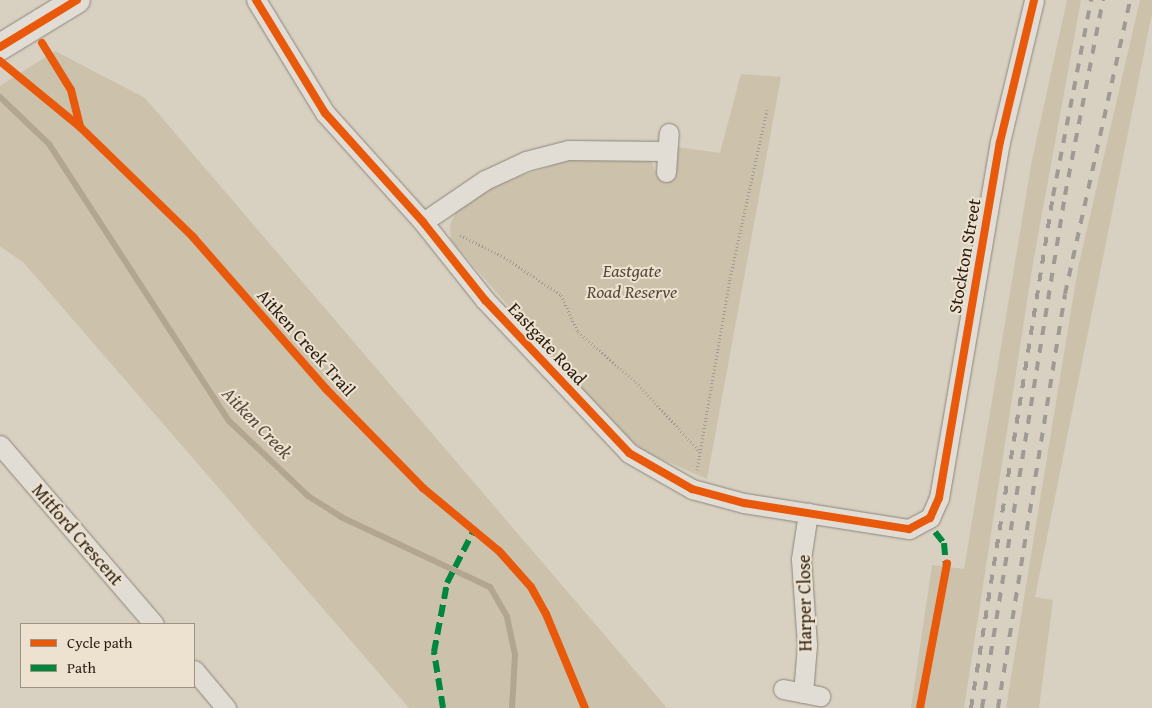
<!DOCTYPE html>
<style>
body{margin:0}
#map{position:relative;width:1152px;height:708px;overflow:hidden;background:#d8d0c0;font-family:"Gentium Book Plus",serif}
div>[style]{position:absolute}
[style*='--x']{left:calc(var(--x)*1px);top:calc(var(--y)*1px);width:calc(var(--w)*1px);rotate:calc(var(--a)*1deg)}
.green>*{inset:0;background:#ccc1ab}
.stream>*{height:6px;margin:-3px;padding:0 3px;transform-origin:3px;border-radius:3px;background:#b3a691}
.path>*{height:3px;margin-top:-1.5px;transform-origin:0;background:repeating-linear-gradient(90deg,#9f9a94 0 1px,transparent 0 3.5px)}
.roads{filter:drop-shadow(0 0 1px #8c857b) drop-shadow(0 0 1px #8c857b)}
.street>*{height:19px;margin:-9.5px;padding:0 9.5px;transform-origin:9.5px;border-radius:9.5px;background:#e1ddd5}
.secondary>*{height:26px;margin:-13px;padding:0 13px;transform-origin:13px;border-radius:13px;background:#e1ddd5}
.rail>*{height:4px;margin-top:-2px;transform-origin:0;background:repeating-linear-gradient(90deg,#9f9a94 0 9px,transparent 0 18px)}
.quiet>*{height:6px;margin-top:-3px;transform-origin:0;background:repeating-linear-gradient(90deg,#00873e 0 12px,transparent 0 18px)}
.cycleway>*{height:8px;margin:-4px;padding:0 4px;transform-origin:4px;border-radius:4px;background:#e8590c}
span{translate:-50% -50%;white-space:nowrap;text-align:center;line-height:1.15;-webkit-text-stroke:4px #ede2cf;paint-order:stroke}
.street-label{font-size:18px;color:#271b10}
.park-label{font-size:18px;color:#564939;font-style:italic}
.water-label{font-size:19px;color:#594b3c;font-style:italic}
.legend{position:absolute;left:20px;top:623px;width:175px;height:65px;box-sizing:border-box;background:#ede2cf;border:1px solid #9e9283;margin:0;padding:6px 9px;list-style:none;font-size:15px;color:#271b10}
.legend li{display:flex;align-items:center;gap:10px;height:25px}
.legend b{width:25px;border:1px solid #9e9283}
</style>
<div id="map">
<div class="green">
<div style="clip-path:polygon(1067px 0,1081px 0,1033px 263px,964px 708px,911px 708px,932px 565px,964px 569px,1032px 160px)"></div>
<div style="clip-path:polygon(1140px 0,1152px 0,1152px 13px,1035px 597px,1053px 600px,1039px 708px,1006px 708px,1078px 268px)"></div>
<div style="clip-path:polygon(55px 51px,145px 98px,667px 708px,409px 708px,24px 263px,0 246px,0 86px)"></div>
<div style="clip-path:polygon(741px 74px,781px 77px,707px 479px,645px 452px,614px 427px,451px 240px,450px 225px,458px 208px,497px 184px,572px 159px,620px 156px,651px 161px,658px 176px,675px 177px,677px 147px,720px 153px)"></div>
</div>
<div class="stream">
<div style="--x:0;--y:97;--w:68;--a:43.8"></div>
<div style="--x:49;--y:144;--w:329;--a:57"></div>
<div style="--x:228;--y:420;--w:110;--a:43.5"></div>
<div style="--x:308;--y:496;--w:39;--a:32"></div>
<div style="--x:341;--y:517;--w:165;--a:25.2"></div>
<div style="--x:490;--y:587;--w:34;--a:60"></div>
<div style="--x:507;--y:617;--w:39;--a:78"></div>
<div style="--x:515;--y:655;--w:53;--a:93.2"></div>
</div>
<div class="path">
<div style="--x:460;--y:235;--w:49;--a:26.6"></div>
<div style="--x:504;--y:257;--w:69;--a:33.7"></div>
<div style="--x:561;--y:295;--w:41;--a:65.3"></div>
<div style="--x:578;--y:332;--w:77;--a:40.8"></div>
<div style="--x:636;--y:382;--w:96;--a:47.5"></div>
<div style="--x:697;--y:470;--w:195;--a:-80.2"></div>
<div style="--x:730;--y:278;--w:172;--a:-77.6"></div>
</div>
<div class="roads">
<div class="street">
<div style="--x:256;--y:0;--w:132;--a:58.6"></div>
<div style="--x:325;--y:113;--w:147;--a:48"></div>
<div style="--x:423;--y:222;--w:100;--a:51.5"></div>
<div style="--x:485;--y:300;--w:210;--a:46.7"></div>
<div style="--x:629;--y:453;--w:73;--a:29.7"></div>
<div style="--x:692;--y:489;--w:54;--a:15.1"></div>
<div style="--x:744;--y:503;--w:167;--a:9"></div>
<div style="--x:909;--y:529;--w:24;--a:-28"></div>
<div style="--x:930;--y:518;--w:22;--a:-66"></div>
<div style="--x:939;--y:498;--w:361;--a:-80.3"></div>
<div style="--x:1000;--y:142;--w:146;--a:-76.5"></div>
<div style="--x:666;--y:172;--w:39;--a:-86"></div>
<div style="--x:423;--y:222;--w:75;--a:-34.1"></div>
<div style="--x:485;--y:180;--w:45;--a:-24.9"></div>
<div style="--x:526;--y:161;--w:43;--a:-14.7"></div>
<div style="--x:568;--y:150;--w:98;--a:0.6"></div>
<div style="--x:0;--y:445;--w:236;--a:49.3"></div>
<div style="--x:194;--y:670;--w:50;--a:49.9"></div>
<div style="--x:783;--y:689;--w:38;--a:11"></div>
<div style="--x:803;--y:693;--w:48;--a:-85.2"></div>
<div style="--x:807;--y:645;--w:86;--a:-94"></div>
<div style="--x:801;--y:559;--w:47;--a:-81.3"></div>
</div>
<div class="secondary">
<div style="--x:0;--y:47;--w:90;--a:-31.4"></div>
</div>
</div>
<div class="rail">
<div style="--x:971;--y:708;--w:519;--a:-80.9"></div>
<div style="--x:1053;--y:196;--w:200;--a:-79"></div>
<div style="--x:982;--y:708;--w:520;--a:-80.81"></div>
<div style="--x:1065;--y:195;--w:199;--a:-79"></div>
<div style="--x:998;--y:708;--w:419;--a:-80.8"></div>
<div style="--x:1065;--y:294;--w:301;--a:-77.5"></div>
</div>
<div class="quiet">
<div style="--x:935;--y:532;--w:14;--a:51"></div>
<div style="--x:944;--y:543;--w:25;--a:85"></div>
<div style="--x:443;--y:708;--w:57;--a:-99.1"></div>
<div style="--x:434;--y:652;--w:70;--a:-79.3"></div>
<div style="--x:447;--y:583;--w:59;--a:-63"></div>
</div>
<div class="cycleway">
<div style="--x:256;--y:0;--w:132;--a:58.6"></div>
<div style="--x:325;--y:113;--w:147;--a:48"></div>
<div style="--x:423;--y:222;--w:100;--a:51.5"></div>
<div style="--x:485;--y:300;--w:210;--a:46.7"></div>
<div style="--x:629;--y:453;--w:73;--a:29.7"></div>
<div style="--x:692;--y:489;--w:54;--a:15.1"></div>
<div style="--x:744;--y:503;--w:167;--a:9"></div>
<div style="--x:909;--y:529;--w:24;--a:-28"></div>
<div style="--x:930;--y:518;--w:22;--a:-66"></div>
<div style="--x:939;--y:498;--w:361;--a:-80.3"></div>
<div style="--x:1000;--y:142;--w:146;--a:-76.5"></div>
<div style="--x:42;--y:43;--w:55;--a:58.3"></div>
<div style="--x:71;--y:90;--w:38;--a:76"></div>
<div style="--x:0;--y:47;--w:90;--a:-31.4"></div>
<div style="--x:0;--y:61;--w:104;--a:39.5"></div>
<div style="--x:80;--y:127;--w:158;--a:44.2"></div>
<div style="--x:193;--y:237;--w:202;--a:48.8"></div>
<div style="--x:326;--y:389;--w:139;--a:45.6"></div>
<div style="--x:423;--y:488;--w:99;--a:39.7"></div>
<div style="--x:499;--y:551;--w:48;--a:48.4"></div>
<div style="--x:531;--y:587;--w:31;--a:61"></div>
<div style="--x:546;--y:614;--w:102;--a:67.5"></div>
<div style="--x:920;--y:708;--w:147;--a:-79.4"></div>
</div>
<div class="street-label">
<span style="left:965px;top:256px;rotate:-80deg">Stockton Street</span>
<span style="left:306px;top:343px;rotate:48deg">Aitken Creek Trail</span>
<span style="left:547px;top:344px;rotate:47deg">Eastgate Road</span>
<span style="left:77px;top:535px;rotate:49deg">Mitford Crescent</span>
<span style="left:805px;top:603px;rotate:-91deg">Harper Close</span>
</div>
<div class="park-label">
<span style="left:632px;top:282px">Eastgate<br>Road Reserve</span>
</div>
<div class="water-label">
<span style="left:257px;top:423px;rotate:46deg">Aitken Creek</span>
</div>
<ul class="legend">
<li><b style="height:6px;background:#e8590c"></b>Cycle path</li>
<li><b style="height:6px;background:#00873e"></b>Path</li>
</ul>
</div>
